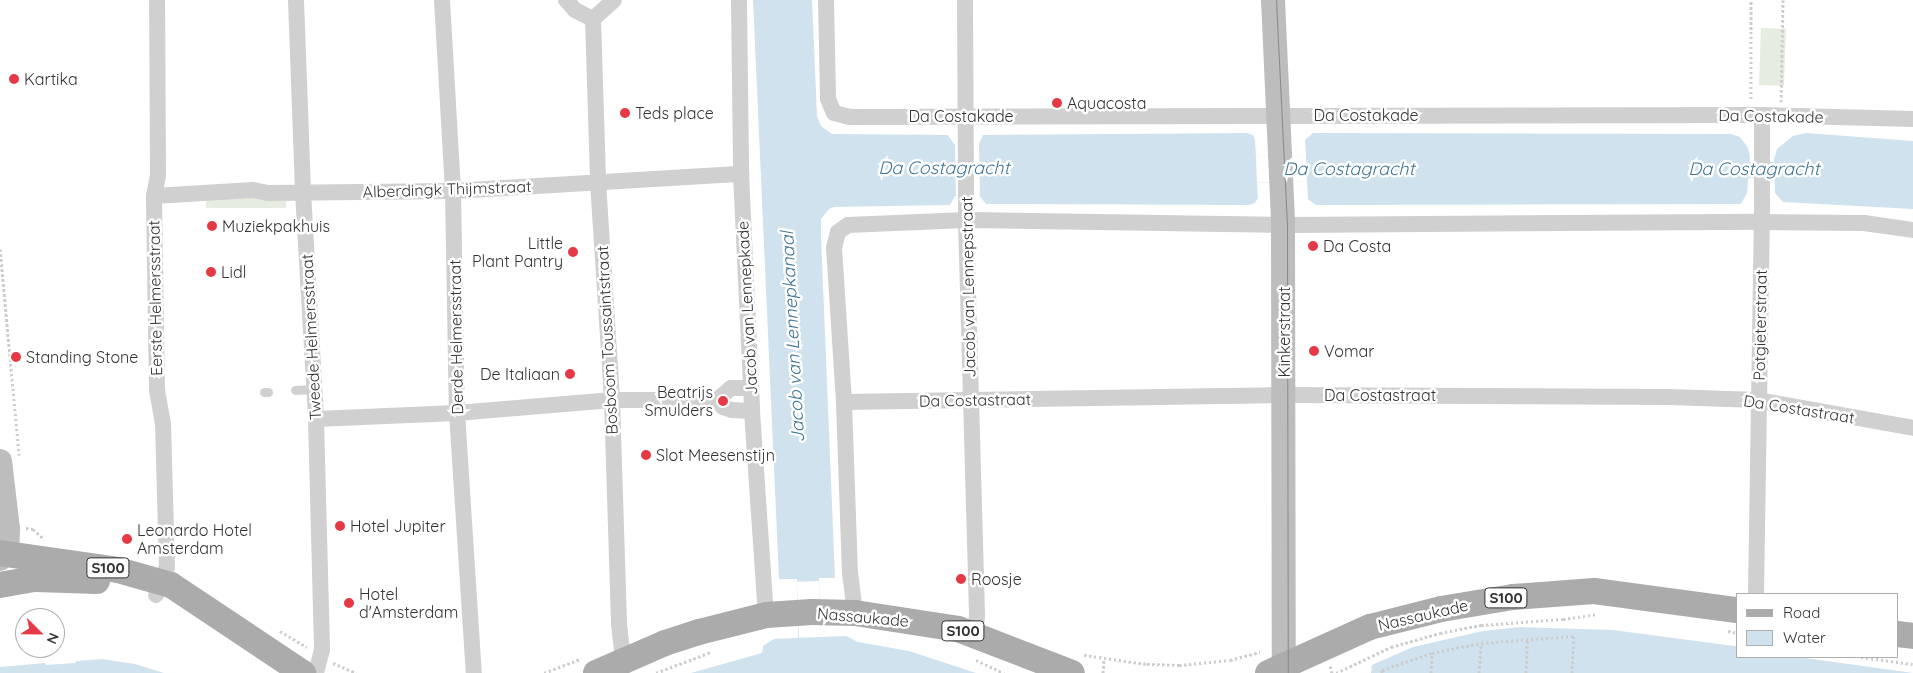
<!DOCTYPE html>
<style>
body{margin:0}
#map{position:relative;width:1913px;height:673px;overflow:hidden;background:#fff;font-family:Quicksand,sans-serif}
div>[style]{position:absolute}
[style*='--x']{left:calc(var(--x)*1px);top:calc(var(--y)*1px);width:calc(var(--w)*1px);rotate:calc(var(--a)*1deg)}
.green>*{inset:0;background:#e6ecdf;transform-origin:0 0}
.water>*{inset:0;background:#cfe2ee}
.pier>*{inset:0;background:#fff;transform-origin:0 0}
.canal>*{height:16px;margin:-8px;padding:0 8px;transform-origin:8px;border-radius:8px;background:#cfe2ee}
.path>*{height:3px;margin-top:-1.5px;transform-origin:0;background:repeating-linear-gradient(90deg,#cdcdcd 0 2.5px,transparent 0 5px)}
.lane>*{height:9px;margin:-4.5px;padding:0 4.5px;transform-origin:4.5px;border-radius:4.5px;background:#d0d0d0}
.street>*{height:16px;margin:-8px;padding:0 8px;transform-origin:8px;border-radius:8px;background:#d0d0d0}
.secondary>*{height:24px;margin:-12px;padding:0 12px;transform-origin:12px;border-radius:12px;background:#bdbdbd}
.primary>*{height:26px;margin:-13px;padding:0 13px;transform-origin:13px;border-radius:13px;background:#ababab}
.tram>*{height:1px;margin:-0.5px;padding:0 0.5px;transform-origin:0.5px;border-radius:0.5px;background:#888}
.dots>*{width:14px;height:14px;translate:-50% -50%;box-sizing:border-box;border:2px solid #fff;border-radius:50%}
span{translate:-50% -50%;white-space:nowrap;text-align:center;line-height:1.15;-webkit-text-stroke:5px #fff;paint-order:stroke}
.shield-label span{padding:1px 4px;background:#fff;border:1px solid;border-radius:4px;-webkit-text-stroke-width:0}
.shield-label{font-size:15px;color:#333;font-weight:700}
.poi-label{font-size:16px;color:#333}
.left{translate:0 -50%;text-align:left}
.right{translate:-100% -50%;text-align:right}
.street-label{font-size:16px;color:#333}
.water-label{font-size:18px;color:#3f7597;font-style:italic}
.legend{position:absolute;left:1736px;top:593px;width:162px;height:65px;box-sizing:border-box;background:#fff;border:1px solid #adadad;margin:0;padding:6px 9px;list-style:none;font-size:15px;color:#333}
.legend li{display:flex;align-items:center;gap:10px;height:25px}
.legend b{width:25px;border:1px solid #adadad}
.north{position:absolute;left:15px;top:608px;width:50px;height:50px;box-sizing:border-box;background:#fff;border:1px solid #adadad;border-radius:50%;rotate:113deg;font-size:14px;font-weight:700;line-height:20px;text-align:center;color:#333}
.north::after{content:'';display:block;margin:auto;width:18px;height:22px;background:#e63946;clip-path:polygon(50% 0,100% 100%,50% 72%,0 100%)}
</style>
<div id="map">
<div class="green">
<div style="left:1761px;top:28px;width:25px;height:57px;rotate:2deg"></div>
<div style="left:286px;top:195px;width:13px;height:80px;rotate:90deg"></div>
</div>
<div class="water">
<div style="clip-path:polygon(753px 0,812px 0,817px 116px,821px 126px,832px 134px,948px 135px,954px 144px,979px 144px,983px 135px,1247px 133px,1253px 135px,1255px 140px,1256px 157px,1306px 155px,1305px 140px,1313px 133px,1731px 134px,1740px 137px,1748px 148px,1750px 157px,1747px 193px,1741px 204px,1316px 205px,1308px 199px,1307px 181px,1257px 183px,1258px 198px,1255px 203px,1249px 205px,986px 204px,979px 195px,955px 196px,950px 205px,834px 207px,829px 209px,821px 219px,821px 236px,835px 578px,819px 578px,821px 637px,846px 636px,858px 642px,909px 651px,976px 673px,691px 673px,762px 653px,763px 646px,774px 639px,798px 638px,797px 579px,779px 579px)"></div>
<div style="clip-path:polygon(1806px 133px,1913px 141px,1913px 209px,1783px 202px,1775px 193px,1774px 159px,1777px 149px,1793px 136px)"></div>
<div style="clip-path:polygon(1520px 627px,1613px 630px,1734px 646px,1737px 646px,1737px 657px,1798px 657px,1913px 673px,1371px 673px,1372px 665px,1413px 647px,1483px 631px)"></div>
<div style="clip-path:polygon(102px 659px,135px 664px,164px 673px,0 673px,0 667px,45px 663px,46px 665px,75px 663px,76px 661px)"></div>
</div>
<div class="pier">
<div style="left:979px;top:143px;width:52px;height:24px;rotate:89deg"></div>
<div style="left:1306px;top:155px;width:26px;height:50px;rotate:88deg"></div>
<div style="left:819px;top:581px;width:56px;height:22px;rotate:88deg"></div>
</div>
<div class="canal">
<div style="--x:1728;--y:170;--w:68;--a:0"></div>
</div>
<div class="path">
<div style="--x:1751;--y:99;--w:99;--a:-90"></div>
<div style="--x:1781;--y:102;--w:102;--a:-88.9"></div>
<div style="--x:0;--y:249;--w:207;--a:84.7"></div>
<div style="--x:26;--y:528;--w:7;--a:8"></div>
<div style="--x:33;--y:529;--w:15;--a:42"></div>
<div style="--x:280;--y:631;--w:31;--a:31"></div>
<div style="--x:1728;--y:631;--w:9;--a:13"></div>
<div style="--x:1084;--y:655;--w:64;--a:8.1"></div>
<div style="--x:1147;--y:664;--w:32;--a:2"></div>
<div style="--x:1179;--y:665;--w:51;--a:-5.6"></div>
<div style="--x:1230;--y:660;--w:31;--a:-15"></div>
<div style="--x:1861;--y:657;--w:52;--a:7.7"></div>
<div style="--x:976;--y:660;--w:31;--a:25"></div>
<div style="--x:333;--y:663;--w:25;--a:23"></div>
<div style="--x:1330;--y:666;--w:7;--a:74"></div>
<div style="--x:544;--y:673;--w:40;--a:-21"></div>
<div style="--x:656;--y:673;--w:59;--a:-20.9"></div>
<div style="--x:1103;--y:673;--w:14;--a:-86"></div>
<div style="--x:1336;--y:673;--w:61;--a:-25.3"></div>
<div style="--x:1391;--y:647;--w:51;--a:-15.9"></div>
<div style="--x:1440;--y:633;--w:42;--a:-11"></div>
<div style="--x:1481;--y:625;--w:82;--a:-4.2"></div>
<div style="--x:1563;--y:619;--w:35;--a:-8"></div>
<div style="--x:1382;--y:673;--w:3;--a:-90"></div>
<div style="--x:1382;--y:670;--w:53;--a:-18.8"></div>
<div style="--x:1432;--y:653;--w:50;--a:-11.5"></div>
<div style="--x:1481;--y:643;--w:93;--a:-4.3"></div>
<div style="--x:1574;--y:636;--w:37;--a:93"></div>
<div style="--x:1431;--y:673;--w:20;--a:-87"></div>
<div style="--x:1479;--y:673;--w:30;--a:-86"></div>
<div style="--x:1526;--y:673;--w:35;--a:-88"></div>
</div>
<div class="lane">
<div style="--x:295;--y:390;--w:19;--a:-3"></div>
<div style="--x:264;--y:392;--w:4;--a:0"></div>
</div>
<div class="street">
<div style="--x:296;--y:0;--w:192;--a:87.9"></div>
<div style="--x:303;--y:192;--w:227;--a:86.7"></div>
<div style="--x:316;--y:419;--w:231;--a:88.5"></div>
<div style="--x:322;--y:650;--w:24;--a:105"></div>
<div style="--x:442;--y:0;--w:191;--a:86.7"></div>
<div style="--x:453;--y:191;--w:222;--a:89"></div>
<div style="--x:457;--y:413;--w:261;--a:86.3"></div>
<div style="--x:566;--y:0;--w:13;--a:48"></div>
<div style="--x:575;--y:10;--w:20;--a:27"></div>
<div style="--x:593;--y:19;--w:28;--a:-42"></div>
<div style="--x:739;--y:0;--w:174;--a:89.3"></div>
<div style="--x:741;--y:174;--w:237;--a:87.3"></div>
<div style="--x:752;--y:411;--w:204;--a:86.1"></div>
<div style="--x:826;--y:0;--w:99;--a:88.8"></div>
<div style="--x:828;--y:99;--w:15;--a:67"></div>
<div style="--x:834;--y:113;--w:16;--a:14"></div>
<div style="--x:850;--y:117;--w:912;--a:-0.13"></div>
<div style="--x:1762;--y:115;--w:151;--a:1.5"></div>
<div style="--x:965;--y:0;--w:220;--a:89.7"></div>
<div style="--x:966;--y:220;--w:396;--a:88.4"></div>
<div style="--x:977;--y:616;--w:18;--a:96"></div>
<div style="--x:593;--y:19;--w:163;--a:88.2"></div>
<div style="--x:598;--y:182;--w:218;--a:86.3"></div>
<div style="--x:612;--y:400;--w:224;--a:88.2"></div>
<div style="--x:619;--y:624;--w:44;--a:83.5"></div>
<div style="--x:154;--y:196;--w:99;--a:-3.5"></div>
<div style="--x:253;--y:190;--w:16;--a:11"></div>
<div style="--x:269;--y:193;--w:184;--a:-0.6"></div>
<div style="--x:453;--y:191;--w:289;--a:-3.4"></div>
<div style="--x:717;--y:400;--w:18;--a:-41"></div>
<div style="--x:731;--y:388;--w:20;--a:0"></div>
<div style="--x:844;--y:402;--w:440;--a:-0.9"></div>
<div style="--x:1284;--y:395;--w:385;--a:0.3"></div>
<div style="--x:1669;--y:397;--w:89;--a:1.9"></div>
<div style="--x:1758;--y:400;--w:158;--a:10.2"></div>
<div style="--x:316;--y:419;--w:141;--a:-2.4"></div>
<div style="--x:457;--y:413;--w:156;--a:-4.8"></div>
<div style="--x:612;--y:400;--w:105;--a:0"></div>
<div style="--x:717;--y:400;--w:9;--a:49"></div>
<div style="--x:723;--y:407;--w:9;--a:18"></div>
<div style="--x:732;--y:410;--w:20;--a:3"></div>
<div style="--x:1756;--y:594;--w:372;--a:-89.1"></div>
<div style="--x:1762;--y:222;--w:107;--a:-90"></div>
<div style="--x:156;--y:595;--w:30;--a:-69"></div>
<div style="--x:167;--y:567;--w:143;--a:-91.6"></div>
<div style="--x:163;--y:424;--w:34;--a:-100"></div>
<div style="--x:157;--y:391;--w:195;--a:-90.9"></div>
<div style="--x:154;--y:196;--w:21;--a:-79"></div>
<div style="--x:158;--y:175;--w:175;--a:-90.3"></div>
<div style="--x:855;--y:613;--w:39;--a:-97"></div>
<div style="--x:850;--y:574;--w:172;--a:-92"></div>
<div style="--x:844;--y:402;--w:154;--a:-93.7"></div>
<div style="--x:834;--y:248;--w:16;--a:-76"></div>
<div style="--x:838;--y:232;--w:12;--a:-35"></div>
<div style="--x:848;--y:225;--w:118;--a:-2.4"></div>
<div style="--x:966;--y:220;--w:325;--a:0.9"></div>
<div style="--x:1291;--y:225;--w:471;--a:-0.4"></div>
<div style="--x:1762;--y:222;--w:102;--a:0.6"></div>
<div style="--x:1864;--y:223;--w:49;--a:8.1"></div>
</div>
<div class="secondary">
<div style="--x:1273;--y:0;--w:224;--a:87.4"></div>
<div style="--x:1283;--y:224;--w:441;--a:89.9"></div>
<div style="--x:0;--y:461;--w:68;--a:83.3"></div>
<div style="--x:8;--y:529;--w:23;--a:92"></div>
<div style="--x:7;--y:552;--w:10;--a:135"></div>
</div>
<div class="primary">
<div style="--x:0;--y:553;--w:119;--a:8.2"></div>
<div style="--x:118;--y:570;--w:55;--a:15.8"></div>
<div style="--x:171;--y:585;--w:159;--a:33.7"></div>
<div style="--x:0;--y:585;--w:36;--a:-10"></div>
<div style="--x:35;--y:579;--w:62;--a:1.8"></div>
<div style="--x:1897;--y:634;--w:16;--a:7"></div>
<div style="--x:596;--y:673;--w:75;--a:-23.5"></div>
<div style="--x:665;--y:643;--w:36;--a:-18"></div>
<div style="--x:699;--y:632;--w:69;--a:-14.2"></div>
<div style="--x:766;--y:615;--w:46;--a:-3.7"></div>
<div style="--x:812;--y:612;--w:43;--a:1.3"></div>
<div style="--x:855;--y:613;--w:104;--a:8.8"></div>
<div style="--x:958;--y:629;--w:122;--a:21.1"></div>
<div style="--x:1268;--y:673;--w:112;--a:-24.3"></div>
<div style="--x:1370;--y:627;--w:73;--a:-14.2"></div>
<div style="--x:1441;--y:609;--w:73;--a:-9.5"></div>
<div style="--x:1513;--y:597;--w:81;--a:-4.2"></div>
<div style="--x:1594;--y:591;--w:144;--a:7.6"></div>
</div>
<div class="tram">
<div style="--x:1276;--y:0;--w:224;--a:87.2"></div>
<div style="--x:1287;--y:224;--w:449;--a:89.9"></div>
</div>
<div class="dots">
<div style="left:14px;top:79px;background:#e63946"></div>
<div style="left:1057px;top:103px;background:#e63946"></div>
<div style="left:625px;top:113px;background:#e63946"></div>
<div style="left:212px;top:226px;background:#e63946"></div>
<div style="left:1313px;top:246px;background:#e63946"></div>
<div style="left:573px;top:252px;background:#e63946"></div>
<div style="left:211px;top:272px;background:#e63946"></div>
<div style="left:1314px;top:351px;background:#e63946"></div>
<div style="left:16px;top:357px;background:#e63946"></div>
<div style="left:570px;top:374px;background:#e63946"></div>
<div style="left:723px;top:401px;background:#e63946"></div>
<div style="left:646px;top:455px;background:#e63946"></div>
<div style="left:340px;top:526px;background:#e63946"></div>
<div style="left:127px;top:539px;background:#e63946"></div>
<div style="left:961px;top:579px;background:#e63946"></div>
<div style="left:349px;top:603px;background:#e63946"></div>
</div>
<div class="shield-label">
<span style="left:108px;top:568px">S100</span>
<span style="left:1506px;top:598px">S100</span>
<span style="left:963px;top:631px">S100</span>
</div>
<div class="poi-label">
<span class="left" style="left:24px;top:79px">Kartika</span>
<span class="left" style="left:1067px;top:103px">Aquacosta</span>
<span class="left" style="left:635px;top:113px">Teds place</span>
<span class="left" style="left:222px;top:226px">Muziekpakhuis</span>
<span class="right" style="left:563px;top:252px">Little<br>Plant Pantry</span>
<span class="left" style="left:1323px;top:246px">Da Costa</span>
<span class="left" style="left:221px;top:272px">Lidl</span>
<span class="left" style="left:1324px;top:351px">Vomar</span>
<span class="left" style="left:26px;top:357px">Standing Stone</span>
<span class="right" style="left:560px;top:374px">De Italiaan</span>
<span class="right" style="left:713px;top:401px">Beatrijs<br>Smulders</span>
<span class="left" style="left:656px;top:455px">Slot Meesenstijn</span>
<span class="left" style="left:350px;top:526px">Hotel Jupiter</span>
<span class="left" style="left:137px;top:539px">Leonardo Hotel<br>Amsterdam</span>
<span class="left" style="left:971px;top:579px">Roosje</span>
<span class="left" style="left:359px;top:603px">Hotel<br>d'Amsterdam</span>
</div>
<div class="street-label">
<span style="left:1366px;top:115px">Da Costakade</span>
<span style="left:961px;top:116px">Da Costakade</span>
<span style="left:1771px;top:116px;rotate:1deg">Da Costakade</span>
<span style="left:447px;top:189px;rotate:-2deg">Alberdingk Thijmstraat</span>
<span style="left:968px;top:287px;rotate:-91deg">Jacob van Lennepstraat</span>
<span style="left:155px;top:298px;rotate:-91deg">Eerste Helmersstraat</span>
<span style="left:747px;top:308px;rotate:-93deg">Jacob van Lennepkade</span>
<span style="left:1760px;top:325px;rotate:-89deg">Potgieterstraat</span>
<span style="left:1284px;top:332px;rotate:-90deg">Kinkerstraat</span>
<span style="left:311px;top:337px;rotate:-93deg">Tweede Helmersstraat</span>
<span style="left:456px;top:337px;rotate:-91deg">Derde Helmersstraat</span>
<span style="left:607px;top:340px;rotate:-93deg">Bosboom Toussaintstraat</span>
<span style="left:1380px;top:395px">Da Costastraat</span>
<span style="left:975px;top:400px;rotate:-1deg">Da Costastraat</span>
<span style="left:1799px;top:409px;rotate:9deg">Da Costastraat</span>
<span style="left:1423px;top:615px;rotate:-13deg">Nassaukade</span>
<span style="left:863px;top:617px;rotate:5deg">Nassaukade</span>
</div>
<div class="water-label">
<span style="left:944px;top:168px">Da Costagracht</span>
<span style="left:1349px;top:169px">Da Costagracht</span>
<span style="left:1754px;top:169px">Da Costagracht</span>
<span style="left:793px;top:337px;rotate:-93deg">Jacob van Lennepkanaal</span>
</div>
<ul class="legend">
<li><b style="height:6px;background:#ababab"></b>Road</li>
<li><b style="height:14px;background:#cfe2ee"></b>Water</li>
</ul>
<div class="north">N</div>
</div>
